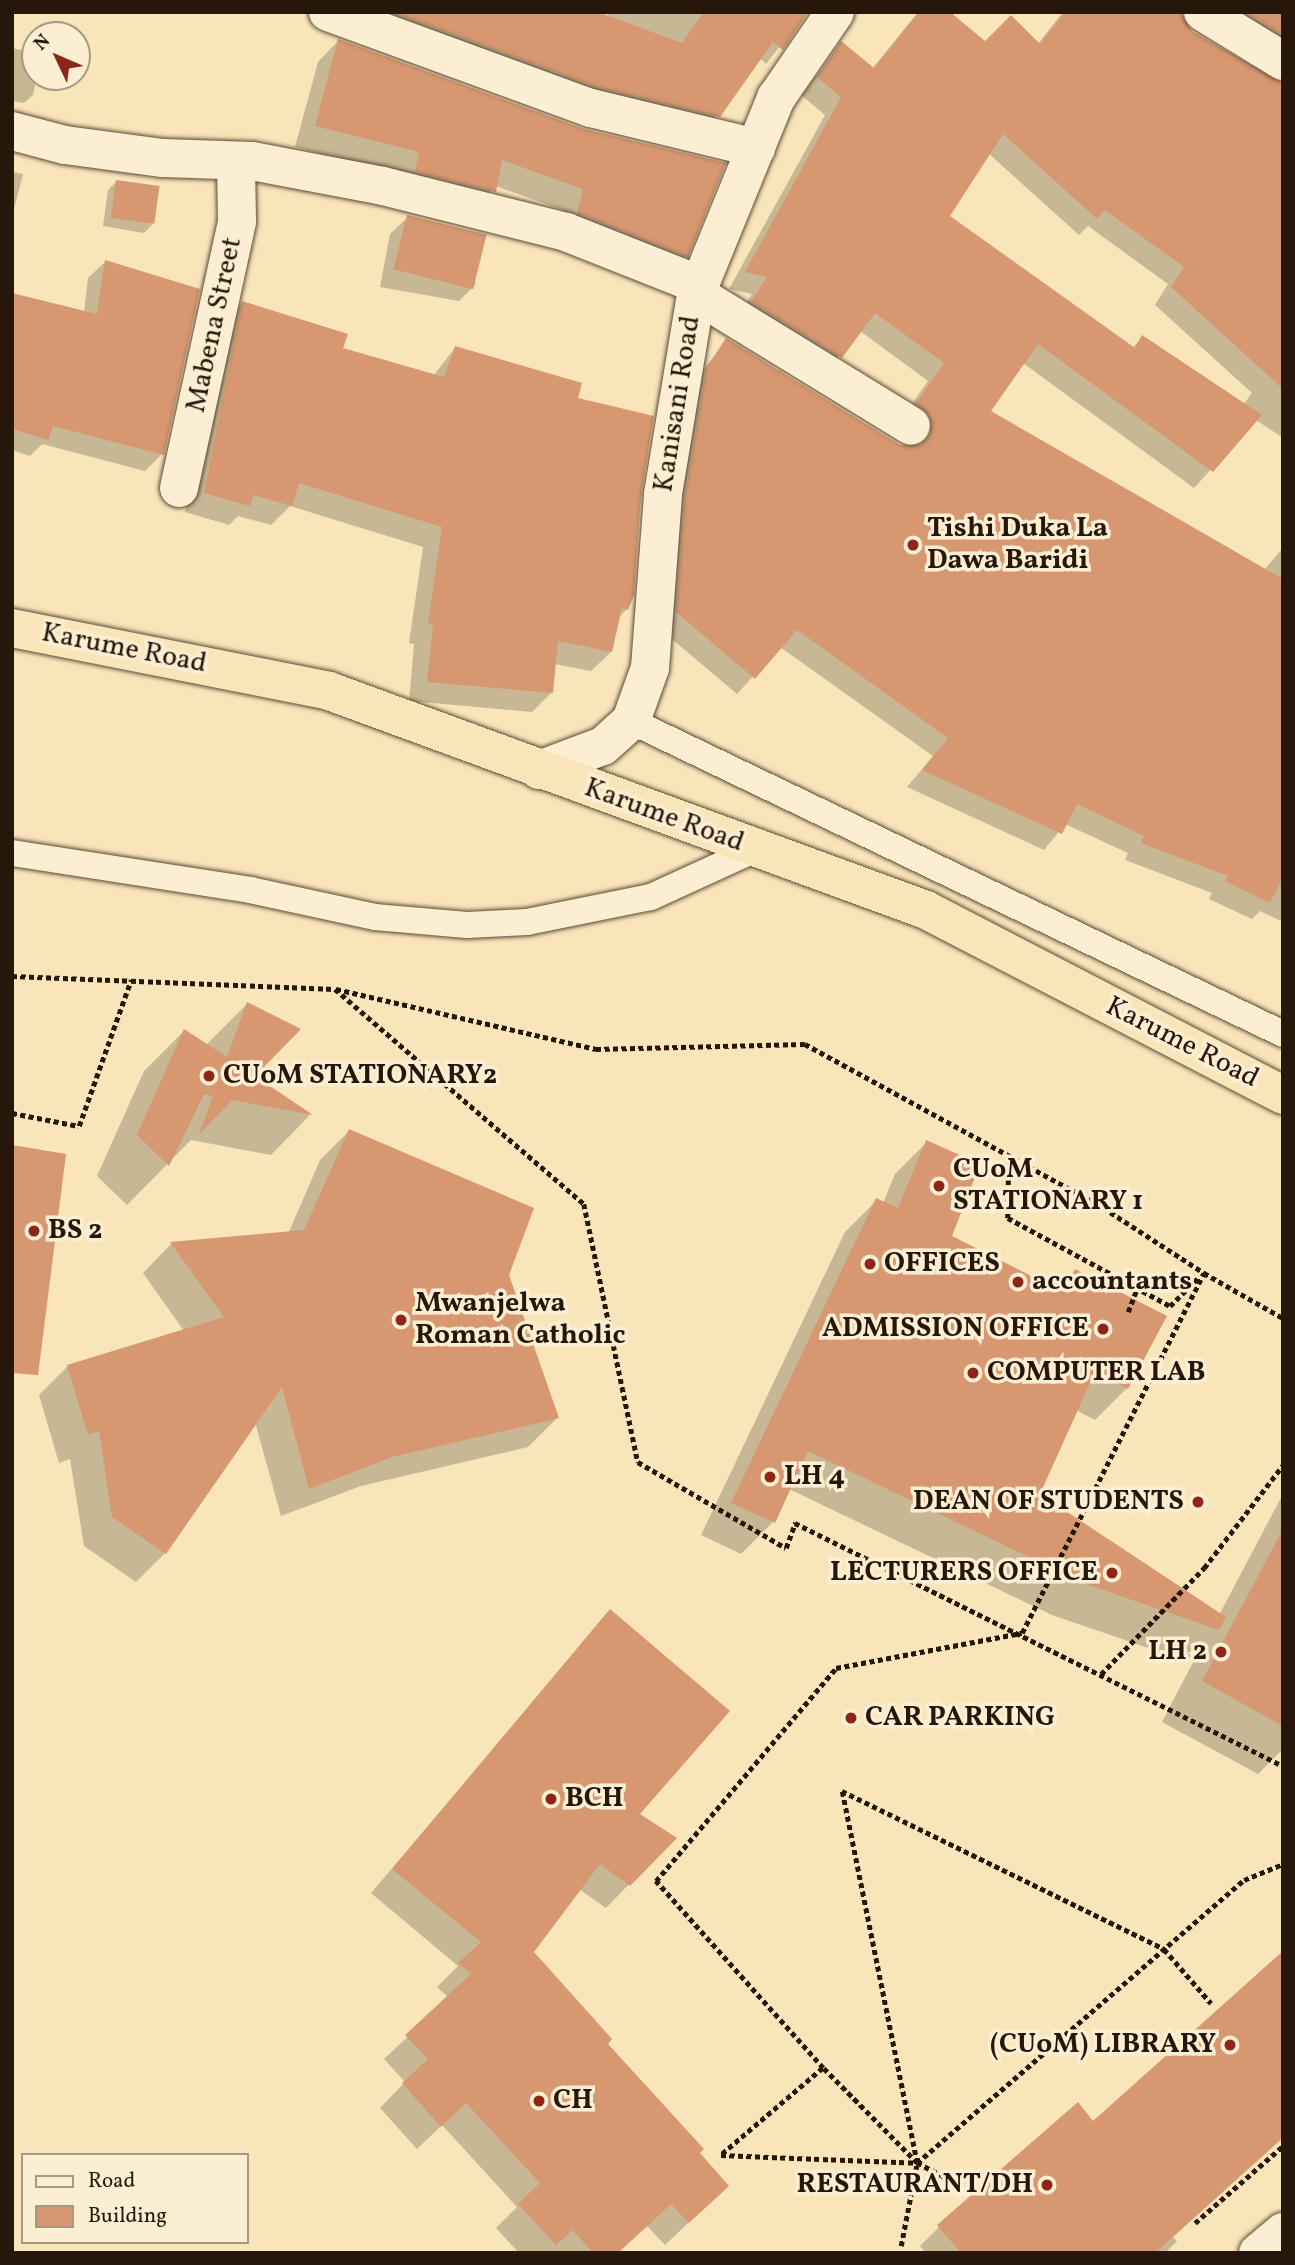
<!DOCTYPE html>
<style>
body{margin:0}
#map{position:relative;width:1295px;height:2265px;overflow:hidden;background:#f9e5ba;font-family:Vollkorn,serif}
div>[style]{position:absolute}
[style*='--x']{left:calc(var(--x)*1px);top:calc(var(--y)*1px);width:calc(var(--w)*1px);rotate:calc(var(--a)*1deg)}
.shadow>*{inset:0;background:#0003}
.building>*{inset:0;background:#d69771;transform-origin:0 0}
.path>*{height:4.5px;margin-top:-2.25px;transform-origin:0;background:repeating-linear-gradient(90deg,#27170a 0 5px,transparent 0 8.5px)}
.roads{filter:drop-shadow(0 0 2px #5c4a36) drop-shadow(0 0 2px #5c4a36)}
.lane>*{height:26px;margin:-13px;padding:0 13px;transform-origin:13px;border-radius:13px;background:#fbeed2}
.street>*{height:38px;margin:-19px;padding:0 19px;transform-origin:19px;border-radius:19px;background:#fbeed2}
.highway>*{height:38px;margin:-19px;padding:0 19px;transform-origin:19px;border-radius:19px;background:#f9e5ba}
.dots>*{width:19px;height:19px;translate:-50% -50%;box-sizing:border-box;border:4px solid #fbeed2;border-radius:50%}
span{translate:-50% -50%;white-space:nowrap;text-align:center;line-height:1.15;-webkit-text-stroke:7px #fbeed2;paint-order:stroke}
.street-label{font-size:28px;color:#27170a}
.poi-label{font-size:28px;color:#27170a;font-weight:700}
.left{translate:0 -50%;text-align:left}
.right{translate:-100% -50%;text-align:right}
.frame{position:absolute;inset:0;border:14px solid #27170a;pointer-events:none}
.legend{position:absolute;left:21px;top:2153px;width:228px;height:91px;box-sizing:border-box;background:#fbeed2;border:2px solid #a69882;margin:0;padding:9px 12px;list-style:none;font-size:21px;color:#27170a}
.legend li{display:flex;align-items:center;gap:14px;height:35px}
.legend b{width:35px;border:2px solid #a69882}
.north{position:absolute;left:21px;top:21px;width:70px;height:70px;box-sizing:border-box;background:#fbeed2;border:2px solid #a69882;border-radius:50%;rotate:314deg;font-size:19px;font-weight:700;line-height:28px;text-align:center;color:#27170a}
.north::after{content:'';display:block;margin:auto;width:24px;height:32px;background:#8f2418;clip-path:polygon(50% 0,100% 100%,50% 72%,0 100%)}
</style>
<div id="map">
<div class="shadow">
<div style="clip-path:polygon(337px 12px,582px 12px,620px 27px,605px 12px,805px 14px,766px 64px,760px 58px,704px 131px)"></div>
<div style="clip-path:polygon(918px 12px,947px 12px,894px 179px,1132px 348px,1143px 337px,1243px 405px,1252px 393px,1155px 305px,1168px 284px,1088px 226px,1079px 235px,967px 134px,1063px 12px,1182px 12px,1182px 22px,1190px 32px,1272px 82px,1283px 82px,1283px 438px,1256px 420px,1194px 488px,1023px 363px,989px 412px,1264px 570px,1283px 548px,1283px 922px,1260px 911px,1252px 919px,1209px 899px,1212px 893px,1125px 860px,1128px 853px,1065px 824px,1044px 850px,907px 787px,933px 756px,780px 647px,737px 694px,660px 629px,689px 387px,727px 340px,899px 446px,914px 447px,914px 434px,900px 421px,928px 381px,860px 331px,823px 374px,735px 320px,752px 294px,729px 289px,825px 115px,801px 95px,841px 44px,872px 69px)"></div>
<div style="clip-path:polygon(1200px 12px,1283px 12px,1283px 66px)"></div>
<div style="clip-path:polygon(338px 41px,583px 130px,686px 256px,665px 277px,557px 234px,563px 210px,495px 186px,473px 212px,399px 173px,295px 147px,318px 62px)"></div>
<div style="clip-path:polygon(12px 48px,35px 53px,37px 77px,33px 95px,24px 103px,12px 101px)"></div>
<div style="clip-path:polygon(12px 172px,23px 174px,12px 217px)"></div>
<div style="clip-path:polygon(116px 182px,152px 225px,144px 233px,103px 226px,108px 190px)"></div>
<div style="clip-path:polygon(408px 217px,476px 284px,459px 301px,380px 287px,390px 234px)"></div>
<div style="clip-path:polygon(105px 262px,162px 454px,145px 471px,42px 444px,30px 456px,12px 450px,12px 295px,84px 313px,88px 278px)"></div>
<div style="clip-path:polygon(242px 303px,341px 349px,433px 376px,455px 348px,575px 399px,652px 417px,627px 609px,618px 618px,611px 652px,591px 671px,554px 664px,552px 692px,532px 712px,409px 701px,414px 644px,409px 643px,423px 547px,290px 506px,271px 525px,238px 516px,229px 525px,185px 512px,223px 323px)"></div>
<div style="clip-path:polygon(247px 1004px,252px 1077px,310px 1115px,271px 1155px,191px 1140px,127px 1205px,97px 1176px,144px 1071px,184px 1031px,206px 1045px)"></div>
<div style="clip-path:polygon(349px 1131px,507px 1275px,557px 1418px,528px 1447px,361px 1486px,281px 1516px,255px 1422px,165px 1553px,136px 1582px,84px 1546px,70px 1459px,59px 1463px,39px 1395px,68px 1366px,184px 1331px,143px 1273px,171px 1244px,288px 1234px,320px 1160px)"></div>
<div style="clip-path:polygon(927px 1142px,950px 1237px,1056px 1290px,1076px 1271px,1127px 1388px,1095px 1420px,1076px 1410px,1038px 1495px,1219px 1615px,1283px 1494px,1283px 1749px,1258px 1774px,1162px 1722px,1202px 1645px,1186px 1661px,1052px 1615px,789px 1489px,773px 1522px,741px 1554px,701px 1535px,845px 1232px,877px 1200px,883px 1203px,895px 1174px)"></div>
<div style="clip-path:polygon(610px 1612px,637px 1814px,674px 1838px,606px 1908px,579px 1889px,532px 1952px,698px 2153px,703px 2209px,665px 2245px,647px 2226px,617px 2253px,519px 2253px,496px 2228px,517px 2207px,442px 2125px,417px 2149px,380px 2108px,405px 2082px,384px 2059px,449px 1998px,437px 1987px,458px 1966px,371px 1893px)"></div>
<div style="clip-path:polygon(1283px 1989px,1283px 2138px,1173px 2237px,1177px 2241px,1165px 2253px,926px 2253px,920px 2246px,950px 2216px,1093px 2123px)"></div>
</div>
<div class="building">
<div style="clip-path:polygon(392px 12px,598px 12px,682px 43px,704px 12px,807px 14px,783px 50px,773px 42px,720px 117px,597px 87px)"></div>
<div style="clip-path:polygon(919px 12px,950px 12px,985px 41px,1011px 15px,1040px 44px,1065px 12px,1181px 12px,1192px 31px,1283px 83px,1283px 389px,1171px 287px,1184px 267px,1105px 210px,1097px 219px,1003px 134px,950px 216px,1135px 348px,1142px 335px,1262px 415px,1213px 472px,1038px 344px,991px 411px,1283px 579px,1283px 877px,1270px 903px,1225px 881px,1228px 876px,1141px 843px,1144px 836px,1077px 804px,1062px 834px,922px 770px,948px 738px,797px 630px,755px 679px,676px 612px,685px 497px,706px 369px,726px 338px,900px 445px,921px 445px,930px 437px,930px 416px,916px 403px,944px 363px,875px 313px,842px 358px,751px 302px,767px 277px,745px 272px,841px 97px,817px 77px,841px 41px,874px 68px)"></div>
<div style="clip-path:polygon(1245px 12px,1283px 12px,1283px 35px)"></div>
<div style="clip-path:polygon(338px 39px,584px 129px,726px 163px,688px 257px,577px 213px,583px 189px,502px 160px,496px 192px,415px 172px,419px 152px,315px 126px)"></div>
<div style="left:116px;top:180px;width:44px;height:38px;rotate:8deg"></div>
<div style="left:407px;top:215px;width:82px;height:56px;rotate:14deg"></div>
<div style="clip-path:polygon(105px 260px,200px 289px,164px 455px,53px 426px,48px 440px,12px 429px,12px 293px,97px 314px)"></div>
<div style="clip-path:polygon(242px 301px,348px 334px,343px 348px,444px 377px,455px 346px,582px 383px,578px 398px,654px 416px,641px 492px,634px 595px,628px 610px,622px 608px,612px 652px,558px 641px,553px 693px,427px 682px,433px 624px,428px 624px,442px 527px,299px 483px,292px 506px,253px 495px,250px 506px,204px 493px)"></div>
<div style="clip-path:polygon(247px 1002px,301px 1029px,255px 1076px,313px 1115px,232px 1100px,199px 1134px,213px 1096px,204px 1094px,169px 1166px,137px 1135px,184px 1029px,227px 1057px)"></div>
<div style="clip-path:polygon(349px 1129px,534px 1208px,509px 1275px,559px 1418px,392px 1457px,309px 1489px,282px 1387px,166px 1554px,112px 1517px,99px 1431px,88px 1435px,67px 1365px,224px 1317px,170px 1242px,304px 1230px)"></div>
<div style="clip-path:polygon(926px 1140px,980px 1164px,952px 1236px,1063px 1292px,1075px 1269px,1167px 1316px,1128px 1389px,1095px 1372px,1040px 1494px,1226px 1617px,1219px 1630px,1083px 1583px,808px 1451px,775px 1523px,731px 1503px,876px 1198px,898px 1208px)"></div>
<div style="clip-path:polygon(12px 1145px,66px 1154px,38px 1375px,12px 1373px)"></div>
<div style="clip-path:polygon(1283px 1529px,1283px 1726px,1202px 1681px)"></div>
<div style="clip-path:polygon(610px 1609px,730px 1711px,640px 1814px,677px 1838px,630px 1886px,600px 1864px,534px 1952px,612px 2039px,608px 2044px,704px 2149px,700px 2153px,729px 2186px,689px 2223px,671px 2204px,618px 2253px,593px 2253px,573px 2230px,556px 2245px,518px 2204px,540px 2183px,466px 2103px,441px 2127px,402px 2083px,428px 2059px,405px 2035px,471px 1974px,458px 1963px,481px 1942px,392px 1869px)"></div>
<div style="clip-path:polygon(1283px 1951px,1283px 2137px,1155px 2253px,961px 2253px,937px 2225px,1078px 2102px,1093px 2121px)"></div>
</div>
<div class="path">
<div style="--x:12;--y:976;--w:323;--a:2.3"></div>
<div style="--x:335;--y:989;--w:329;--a:40.8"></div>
<div style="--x:584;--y:1204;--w:264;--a:78.2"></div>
<div style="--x:638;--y:1462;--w:171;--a:30.2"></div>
<div style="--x:786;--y:1548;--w:27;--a:-70"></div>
<div style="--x:795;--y:1523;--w:545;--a:26.47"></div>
<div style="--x:336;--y:989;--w:267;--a:13"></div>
<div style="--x:596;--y:1049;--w:209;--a:-1.4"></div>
<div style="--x:805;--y:1044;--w:332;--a:28.7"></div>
<div style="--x:1096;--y:1203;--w:129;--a:32.9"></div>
<div style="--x:1204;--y:1273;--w:91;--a:29.7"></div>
<div style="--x:12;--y:1113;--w:68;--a:11"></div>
<div style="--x:79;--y:1126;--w:155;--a:-70.4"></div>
<div style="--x:1009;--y:1154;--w:64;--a:90.9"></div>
<div style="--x:1008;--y:1218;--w:184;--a:28.5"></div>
<div style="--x:1170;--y:1306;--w:42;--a:-45"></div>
<div style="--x:1128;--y:1312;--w:26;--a:-69"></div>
<div style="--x:1101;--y:1674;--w:148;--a:-45.8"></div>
<div style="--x:1204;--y:1568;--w:130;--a:-52.5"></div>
<div style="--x:823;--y:2068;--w:134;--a:139.5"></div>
<div style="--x:721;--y:2155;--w:196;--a:2.3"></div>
<div style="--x:917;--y:2163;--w:379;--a:-101.4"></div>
<div style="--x:842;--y:1791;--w:359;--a:26.1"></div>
<div style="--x:1164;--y:1949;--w:72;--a:49"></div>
<div style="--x:959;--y:2185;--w:47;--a:-152.4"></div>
<div style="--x:917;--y:2163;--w:134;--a:-134.7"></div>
<div style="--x:823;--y:2068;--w:251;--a:-131.8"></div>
<div style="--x:656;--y:1881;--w:279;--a:-49.8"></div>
<div style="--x:836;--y:1668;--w:189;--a:-10.7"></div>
<div style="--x:1022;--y:1633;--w:403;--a:-63.2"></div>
<div style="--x:1195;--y:2223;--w:117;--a:-41.2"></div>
<div style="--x:901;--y:2246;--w:85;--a:-79.1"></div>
<div style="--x:917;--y:2163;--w:432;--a:-40.9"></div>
<div style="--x:1244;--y:1880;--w:42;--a:-22.3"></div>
</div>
<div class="roads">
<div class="lane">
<div style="--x:631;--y:721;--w:723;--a:25.64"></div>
<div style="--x:12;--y:853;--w:241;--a:8.8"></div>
<div style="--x:250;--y:890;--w:128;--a:12.2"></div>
<div style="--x:375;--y:917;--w:92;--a:5"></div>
<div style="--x:467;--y:925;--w:60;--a:-2.9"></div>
<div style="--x:527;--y:922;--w:126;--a:-11.4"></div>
<div style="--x:651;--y:897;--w:115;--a:-24.6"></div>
</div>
<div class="street">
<div style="--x:328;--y:12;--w:280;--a:20.1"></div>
<div style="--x:591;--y:108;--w:170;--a:13.6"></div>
<div style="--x:1203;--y:12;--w:94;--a:31.5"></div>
<div style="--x:12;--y:131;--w:55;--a:14.8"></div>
<div style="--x:65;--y:145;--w:99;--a:7.6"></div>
<div style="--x:163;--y:158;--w:89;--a:1.9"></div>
<div style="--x:252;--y:161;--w:133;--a:10.8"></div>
<div style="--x:383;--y:186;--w:189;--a:14.1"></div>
<div style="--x:566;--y:232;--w:144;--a:21.6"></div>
<div style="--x:696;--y:294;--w:252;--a:31.5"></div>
<div style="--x:179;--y:488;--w:273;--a:-77.7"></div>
<div style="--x:237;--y:221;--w:60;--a:-91"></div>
<div style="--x:539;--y:770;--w:68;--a:-20.6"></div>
<div style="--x:603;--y:746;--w:38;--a:-42"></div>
<div style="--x:631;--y:721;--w:56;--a:-70.3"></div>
<div style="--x:650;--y:668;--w:174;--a:-85.7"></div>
<div style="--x:663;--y:494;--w:203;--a:-80.6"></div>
<div style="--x:696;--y:294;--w:212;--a:-67.8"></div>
<div style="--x:776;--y:98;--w:104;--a:-55.5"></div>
<div style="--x:1258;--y:2253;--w:33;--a:-40"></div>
</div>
<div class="highway">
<div style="--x:12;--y:628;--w:323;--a:11.2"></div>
<div style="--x:329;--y:691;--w:636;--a:20.14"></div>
<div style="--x:926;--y:910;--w:402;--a:27.4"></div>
</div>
</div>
<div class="dots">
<div style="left:913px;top:545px;background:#8f2418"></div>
<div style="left:209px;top:1076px;background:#8f2418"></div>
<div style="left:939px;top:1186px;background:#8f2418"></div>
<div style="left:34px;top:1231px;background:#8f2418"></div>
<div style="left:870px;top:1264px;background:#8f2418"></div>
<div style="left:1018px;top:1282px;background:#8f2418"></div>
<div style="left:401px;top:1320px;background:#8f2418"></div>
<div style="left:1103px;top:1329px;background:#8f2418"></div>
<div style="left:973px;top:1373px;background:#8f2418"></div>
<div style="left:770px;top:1477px;background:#8f2418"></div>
<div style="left:1198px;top:1502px;background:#8f2418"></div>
<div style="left:1112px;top:1573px;background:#8f2418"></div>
<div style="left:1221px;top:1652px;background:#8f2418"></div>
<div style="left:851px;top:1718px;background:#8f2418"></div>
<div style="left:551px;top:1799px;background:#8f2418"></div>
<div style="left:1230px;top:2045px;background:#8f2418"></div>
<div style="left:539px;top:2101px;background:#8f2418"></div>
<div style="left:1047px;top:2185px;background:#8f2418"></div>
</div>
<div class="street-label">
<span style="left:215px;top:325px;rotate:-78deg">Mabena Street</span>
<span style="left:678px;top:404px;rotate:-81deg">Kanisani Road</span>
<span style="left:124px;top:649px;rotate:11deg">Karume Road</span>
<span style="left:664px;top:816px;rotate:20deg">Karume Road</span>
<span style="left:1182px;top:1043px;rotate:27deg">Karume Road</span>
</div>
<div class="poi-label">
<span class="left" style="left:927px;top:545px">Tishi Duka La<br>Dawa Baridi</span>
<span class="left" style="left:223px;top:1076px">CUoM STATIONARY2</span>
<span class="left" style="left:953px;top:1186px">CUoM<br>STATIONARY 1</span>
<span class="left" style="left:48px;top:1231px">BS 2</span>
<span class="left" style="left:884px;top:1264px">OFFICES</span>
<span class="left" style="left:1032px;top:1282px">accountants</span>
<span class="left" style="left:415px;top:1320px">Mwanjelwa<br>Roman Catholic</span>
<span class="right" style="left:1089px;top:1329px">ADMISSION OFFICE</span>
<span class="left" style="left:987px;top:1373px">COMPUTER LAB</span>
<span class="left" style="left:784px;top:1477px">LH 4</span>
<span class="right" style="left:1184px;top:1502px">DEAN OF STUDENTS</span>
<span class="right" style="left:1098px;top:1573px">LECTURERS OFFICE</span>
<span class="right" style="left:1207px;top:1652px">LH 2</span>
<span class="left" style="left:865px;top:1718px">CAR PARKING</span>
<span class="left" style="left:565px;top:1799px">BCH</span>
<span class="right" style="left:1216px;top:2045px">(CUoM) LIBRARY</span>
<span class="left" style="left:553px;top:2101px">CH</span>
<span class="right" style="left:1033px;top:2185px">RESTAURANT/DH</span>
</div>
<div class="frame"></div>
<ul class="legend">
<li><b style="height:9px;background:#fbeed2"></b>Road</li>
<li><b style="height:19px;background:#d69771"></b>Building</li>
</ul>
<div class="north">N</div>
</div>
